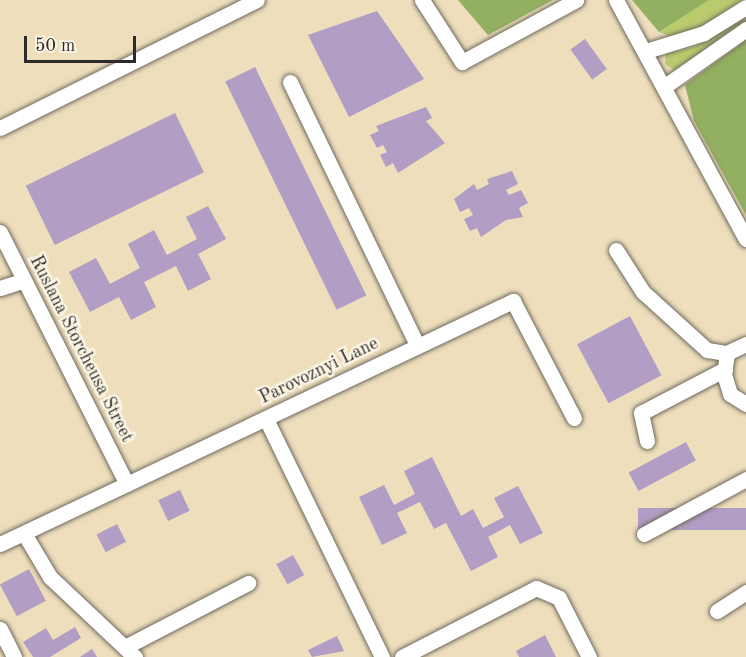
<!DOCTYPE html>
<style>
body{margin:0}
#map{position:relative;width:746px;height:657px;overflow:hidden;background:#eedebc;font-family:"Old Standard TT",serif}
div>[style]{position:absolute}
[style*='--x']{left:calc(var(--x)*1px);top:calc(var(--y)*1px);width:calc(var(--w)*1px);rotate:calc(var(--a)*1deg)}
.green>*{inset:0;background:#bacb6e}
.forest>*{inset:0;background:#93af61}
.building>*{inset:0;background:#b29dc5;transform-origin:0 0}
.roads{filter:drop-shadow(0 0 2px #6f6a5e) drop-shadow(0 0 2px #6f6a5e)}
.minor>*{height:15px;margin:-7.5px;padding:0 7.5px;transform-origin:7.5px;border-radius:7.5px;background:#fff}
span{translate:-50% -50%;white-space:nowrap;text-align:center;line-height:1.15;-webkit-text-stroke:5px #fcf5e5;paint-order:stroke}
.street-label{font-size:18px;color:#2b2b2b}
.scale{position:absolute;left:24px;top:36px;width:112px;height:27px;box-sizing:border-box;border:3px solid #2b2b2b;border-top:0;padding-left:8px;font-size:18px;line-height:21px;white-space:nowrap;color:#2b2b2b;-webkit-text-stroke:4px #fcf5e5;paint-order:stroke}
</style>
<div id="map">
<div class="green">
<div style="clip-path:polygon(709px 0,742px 0,696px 30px,673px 37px,659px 32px)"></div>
<div style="clip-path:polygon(746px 15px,746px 22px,676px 71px,665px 64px,666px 54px,693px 47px)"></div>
</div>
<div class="forest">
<div style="clip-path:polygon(458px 0,553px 0,488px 35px)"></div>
<div style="clip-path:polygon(632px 0,709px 0,659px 32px)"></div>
<div style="clip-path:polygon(746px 40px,746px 215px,694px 121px,685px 85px)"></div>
</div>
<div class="building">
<div style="clip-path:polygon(377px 11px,424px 79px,349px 117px,308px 35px)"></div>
<div style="left:585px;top:39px;width:37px;height:18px;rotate:54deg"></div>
<div style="left:255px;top:67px;width:254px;height:33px;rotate:64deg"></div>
<div style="clip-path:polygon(426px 107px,432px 118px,426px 121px,445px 143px,398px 173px,393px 163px,386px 167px,380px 155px,387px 152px,383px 145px,377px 148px,370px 135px,379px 131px,376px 126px)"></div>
<div style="left:175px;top:113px;width:66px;height:166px;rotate:64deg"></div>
<div style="clip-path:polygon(512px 171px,518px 184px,506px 190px,509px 195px,521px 190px,528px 203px,519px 208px,523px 217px,506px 220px,481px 237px,477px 228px,470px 231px,464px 219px,473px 215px,469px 208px,460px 212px,454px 199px,474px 184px,477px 190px,489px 184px,487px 179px)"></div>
<div style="clip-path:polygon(208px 206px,226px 239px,198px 254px,211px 279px,188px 291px,176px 266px,144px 282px,156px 307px,131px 320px,119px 297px,90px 312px,69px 272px,96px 258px,110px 284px,140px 268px,128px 244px,154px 230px,167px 255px,197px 239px,186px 217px)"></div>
<div style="left:630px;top:316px;width:67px;height:60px;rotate:62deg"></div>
<div style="left:686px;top:442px;width:21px;height:65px;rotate:62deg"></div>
<div style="clip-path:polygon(432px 457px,461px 516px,473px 509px,483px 528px,504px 517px,494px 498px,518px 486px,543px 533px,520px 544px,510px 525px,488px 537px,498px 557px,471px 571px,446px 523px,434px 529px,420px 502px,397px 513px,407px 533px,382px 545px,359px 497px,384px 485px,394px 505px,415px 494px,404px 471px)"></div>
<div style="left:180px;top:490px;width:23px;height:24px;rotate:65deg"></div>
<div style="left:746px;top:508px;width:22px;height:108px;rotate:90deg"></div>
<div style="left:117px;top:524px;width:20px;height:23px;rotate:63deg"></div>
<div style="left:293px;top:555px;width:23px;height:19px;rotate:61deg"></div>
<div style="left:29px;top:569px;width:36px;height:33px;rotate:62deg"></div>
<div style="clip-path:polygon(75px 627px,81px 638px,50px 657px,33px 657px,23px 642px,46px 628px,53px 640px)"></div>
<div style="clip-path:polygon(545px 635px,556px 657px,519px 657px,516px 651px)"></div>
<div style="clip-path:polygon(337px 636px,344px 651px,312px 657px,308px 650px)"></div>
<div style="clip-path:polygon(92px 649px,97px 657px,80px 657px)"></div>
</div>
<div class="roads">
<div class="minor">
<div style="--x:422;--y:0;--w:74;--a:57.2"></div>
<div style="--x:462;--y:62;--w:130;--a:-28.5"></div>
<div style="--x:616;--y:0;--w:272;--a:61.5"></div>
<div style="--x:646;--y:51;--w:61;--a:-17.2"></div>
<div style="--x:704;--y:33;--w:49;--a:-31.8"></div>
<div style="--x:290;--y:82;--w:292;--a:64.2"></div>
<div style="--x:665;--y:86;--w:99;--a:-35.1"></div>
<div style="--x:0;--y:128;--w:287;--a:-26.5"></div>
<div style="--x:0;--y:232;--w:282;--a:63.3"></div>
<div style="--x:616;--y:250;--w:50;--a:57.3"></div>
<div style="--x:643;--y:292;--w:86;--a:42.2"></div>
<div style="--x:707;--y:350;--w:20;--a:9"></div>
<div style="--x:0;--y:288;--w:25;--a:-18"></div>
<div style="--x:746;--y:344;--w:21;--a:155"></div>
<div style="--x:727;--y:353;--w:21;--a:98"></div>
<div style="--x:724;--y:374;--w:21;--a:73"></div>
<div style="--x:730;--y:394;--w:19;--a:32"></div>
<div style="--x:266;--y:419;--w:265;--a:64"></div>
<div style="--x:647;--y:441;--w:29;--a:-102"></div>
<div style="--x:641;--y:413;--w:95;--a:-27.6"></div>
<div style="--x:644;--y:534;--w:116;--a:-28.3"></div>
<div style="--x:25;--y:535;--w:49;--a:59.2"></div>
<div style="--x:50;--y:577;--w:117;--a:43.3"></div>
<div style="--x:0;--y:544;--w:568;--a:-25.35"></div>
<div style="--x:513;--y:301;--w:132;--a:62.5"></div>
<div style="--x:717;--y:611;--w:35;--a:-33"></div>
<div style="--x:0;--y:629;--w:31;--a:63"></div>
<div style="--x:125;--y:647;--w:139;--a:-27.5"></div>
<div style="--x:402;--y:657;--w:151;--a:-27.2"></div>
<div style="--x:536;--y:588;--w:25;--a:23"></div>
<div style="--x:559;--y:598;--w:66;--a:63"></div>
</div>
</div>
<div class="street-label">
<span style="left:81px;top:349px;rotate:63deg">Ruslana Storcheusa Street</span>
<span style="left:319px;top:371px;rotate:-26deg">Parovoznyi Lane</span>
</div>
<div class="scale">50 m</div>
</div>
